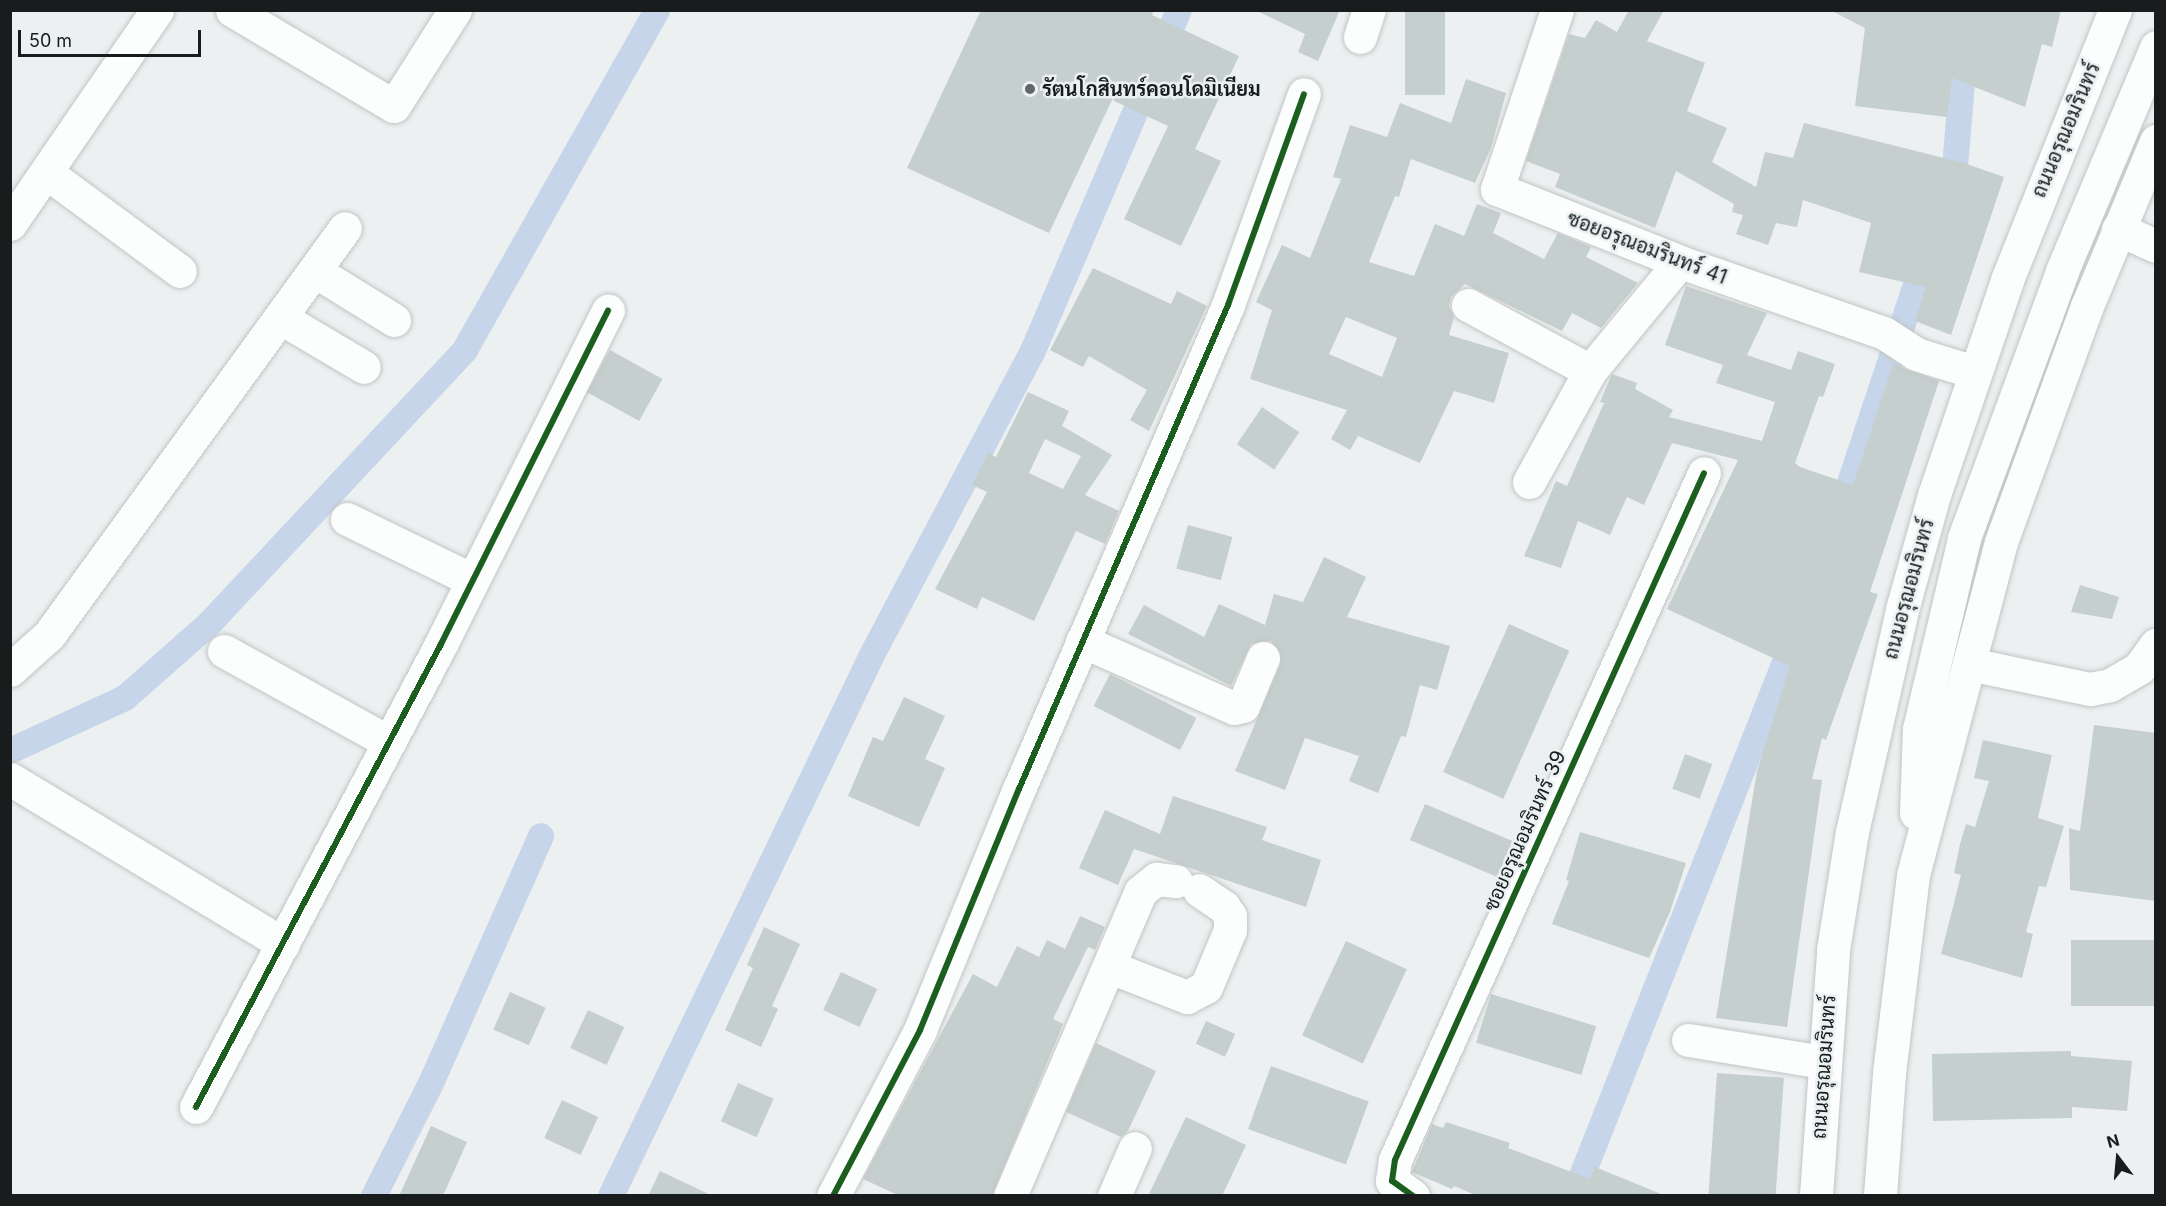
<!DOCTYPE html>
<meta charset="utf-8">
<style>
body{margin:0}
#map{position:relative;width:2166px;height:1206px;overflow:hidden;background:#ecf0f0;font-family:Inter,Sarabun,sans-serif}
div>[style]{position:absolute}
[style*='--x']{left:calc(var(--x)*1px);top:calc(var(--y)*1px);width:calc(var(--w)*1px);rotate:calc(var(--a)*1deg)}
.canal>*{height:26px;margin:-13px;padding:0 13px;transform-origin:13px;border-radius:13px;background:#c6d5ea}
.building>*{inset:0;background:#c5cfce;transform-origin:0 0}
.roads{filter:drop-shadow(0 0 2px #c2c5c5) drop-shadow(0 0 2px #c2c5c5)}
.minor>*{height:33px;margin:-16.5px;padding:0 16.5px;transform-origin:16.5px;border-radius:16.5px;background:#fcfdfd}
.major>*{height:33px;margin:-16.5px;padding:0 16.5px;transform-origin:16.5px;border-radius:16.5px;background:#fcfdfd}
.cycleway>*{height:6px;margin:-3px;padding:0 3px;transform-origin:3px;border-radius:3px;background:#1b5e20}
.dots>*{width:16px;height:16px;translate:-50% -50%;box-sizing:border-box;border:3px solid #eaf1f2;border-radius:50%}
span{translate:-50% -50%;white-space:nowrap;text-align:center;line-height:1.15;-webkit-text-stroke:5px #eaf1f2;paint-order:stroke}
.poi-label{font-size:20px;color:#191c1c;font-weight:700}
.left{translate:0 -50%;text-align:left}
.street-label{font-size:20px;color:#191c1c}
.frame{position:absolute;inset:0;border:12px solid #191c1c;pointer-events:none}
.north{position:absolute;left:2088px;top:1128px;width:60px;height:60px;-webkit-text-stroke:4px #eaf1f2;paint-order:stroke;rotate:344deg;font-size:16px;font-weight:700;line-height:24px;text-align:center;color:#191c1c}
.north::after{content:'';display:block;margin:auto;width:21px;height:27px;background:#191c1c;clip-path:polygon(50% 0,100% 100%,50% 72%,0 100%)}
.scale{position:absolute;left:18px;top:30px;width:183px;height:27px;box-sizing:border-box;border:3px solid #191c1c;border-top:0;padding-left:8px;font-size:18px;line-height:21px;white-space:nowrap;color:#191c1c;-webkit-text-stroke:4px #eaf1f2;paint-order:stroke}
</style>
<div id="map">
<div class="canal">
<div style="--x:1946;--y:194;--w:28;--a:-72"></div>
<div style="--x:1955;--y:167;--w:120;--a:-85.2"></div>
<div style="--x:1839;--y:516;--w:278;--a:-71.6"></div>
<div style="--x:10;--y:751;--w:127;--a:-24.7"></div>
<div style="--x:125;--y:698;--w:112;--a:-41.4"></div>
<div style="--x:209;--y:624;--w:375;--a:-46.9"></div>
<div style="--x:465;--y:350;--w:390;--a:-60.5"></div>
<div style="--x:374;--y:1196;--w:129;--a:-63.2"></div>
<div style="--x:432;--y:1081;--w:268;--a:-66"></div>
<div style="--x:611;--y:1196;--w:603;--a:-64.24"></div>
<div style="--x:873;--y:653;--w:340;--a:-62.1"></div>
<div style="--x:1032;--y:353;--w:373;--a:-66.8"></div>
<div style="--x:1574;--y:1196;--w:606;--a:-68.43"></div>
</div>
<div class="building">
<div style="clip-path:polygon(981px 10px,1154px 10px,1152px 15px,1239px 56px,1195px 149px,1221px 161px,1181px 246px,1124px 219px,1168px 126px,1112px 100px,1049px 233px,907px 168px)"></div>
<div style="clip-path:polygon(1255px 10px,1340px 10px,1318px 61px,1298px 52px,1305px 34px)"></div>
<div style="left:1405px;top:10px;width:40px;height:85px"></div>
<div style="clip-path:polygon(1629px 10px,1664px 10px,1647px 41px,1705px 63px,1687px 111px,1727px 128px,1712px 162px,1756px 187px,1765px 152px,1793px 158px,1804px 123px,1964px 163px,2004px 177px,1951px 335px,1915px 321px,1926px 287px,1859px 272px,1871px 223px,1803px 200px,1797px 227px,1776px 223px,1768px 245px,1736px 234px,1743px 215px,1732px 212px,1734px 204px,1676px 171px,1655px 228px,1555px 187px,1560px 174px,1526px 161px,1569px 34px,1585px 38px,1596px 20px,1617px 32px)"></div>
<div style="clip-path:polygon(1830px 10px,2061px 10px,2052px 47px,2042px 44px,2025px 107px,1952px 78px,1947px 117px,1855px 106px,1865px 28px)"></div>
<div style="clip-path:polygon(evenodd,1466px 79px,1506px 93px,1491px 148px,1475px 183px,1411px 159px,1399px 197px,1395px 196px,1369px 262px,1414px 276px,1435px 224px,1464px 236px,1477px 204px,1501px 213px,1493px 233px,1544px 259px,1558px 233px,1591px 247px,1586px 257px,1638px 283px,1601px 328px,1572px 313px,1562px 331px,1465px 284px,1451px 297px,1449px 306px,1454px 317px,1449px 335px,1509px 353px,1494px 403px,1454px 391px,1420px 463px,1358px 436px,1350px 450px,1331px 439px,1347px 410px,1250px 379px,1272px 310px,1256px 302px,1282px 245px,1310px 258px,1341px 179px,1333px 177px,1350px 125px,1387px 137px,1400px 103px,1451px 123px,1466px 79px,1346px 317px,1397px 338px,1382px 377px,1329px 354px,1346px 317px)"></div>
<div style="clip-path:polygon(1093px 268px,1171px 304px,1177px 291px,1207px 306px,1149px 431px,1130px 420px,1147px 390px,1089px 356px,1083px 367px,1050px 350px)"></div>
<div style="clip-path:polygon(1686px 286px,1767px 313px,1747px 355px,1791px 370px,1798px 351px,1835px 364px,1823px 397px,1819px 396px,1795px 463px,1800px 467px,1853px 485px,1893px 364px,1939px 381px,1870px 592px,1878px 594px,1826px 740px,1822px 738px,1812px 779px,1822px 780px,1787px 1027px,1716px 1018px,1757px 771px,1790px 666px,1667px 609px,1738px 460px,1672px 443px,1644px 505px,1627px 497px,1610px 535px,1578px 521px,1561px 568px,1524px 556px,1556px 481px,1567px 486px,1604px 403px,1600px 402px,1612px 374px,1637px 383px,1635px 389px,1673px 410px,1669px 417px,1762px 441px,1775px 402px,1716px 383px,1723px 365px,1665px 345px)"></div>
<div style="left:610px;top:350px;width:60px;height:48px;rotate:29deg"></div>
<div style="clip-path:polygon(evenodd,1028px 392px,1069px 411px,1062px 426px,1112px 455px,1085px 495px,1119px 511px,1105px 544px,1076px 531px,1034px 621px,982px 597px,977px 609px,935px 589px,987px 492px,972px 485px,988px 453px,996px 457px,1028px 392px,1045px 439px,1081px 456px,1063px 489px,1029px 473px,1045px 439px)"></div>
<div style="left:1262px;top:407px;width:45px;height:45px;rotate:34deg"></div>
<div style="left:1188px;top:525px;width:46px;height:45px;rotate:15deg"></div>
<div style="clip-path:polygon(1324px 557px,1366px 577px,1347px 617px,1450px 646px,1437px 690px,1420px 685px,1406px 737px,1401px 736px,1378px 793px,1349px 781px,1359px 756px,1305px 738px,1285px 790px,1235px 771px,1280px 665px,1281px 655px,1271px 641px,1251px 644px,1231px 686px,1128px 634px,1144px 605px,1204px 637px,1219px 604px,1265px 625px,1274px 594px,1303px 602px)"></div>
<div style="clip-path:polygon(2080px 585px,2119px 597px,2112px 619px,2071px 612px)"></div>
<div style="left:1509px;top:624px;width:66px;height:162px;rotate:24deg"></div>
<div style="left:1110px;top:674px;width:97px;height:36px;rotate:27deg"></div>
<div style="clip-path:polygon(904px 697px,945px 716px,925px 759px,945px 768px,919px 827px,848px 796px,873px 737px,883px 741px)"></div>
<div style="clip-path:polygon(2094px 725px,2156px 733px,2156px 901px,2070px 890px,2069px 828px,2080px 831px)"></div>
<div style="clip-path:polygon(1983px 740px,2052px 755px,2038px 818px,2064px 826px,2046px 887px,2039px 886px,2026px 932px,2033px 934px,2022px 978px,1941px 954px,1961px 875px,1954px 873px,1960px 844px,1966px 824px,1975px 827px,1989px 781px,1974px 778px)"></div>
<div style="left:1685px;top:754px;width:29px;height:37px;rotate:20deg"></div>
<div style="clip-path:polygon(1173px 796px,1267px 827px,1262px 840px,1321px 860px,1306px 907px,1134px 849px,1118px 885px,1079px 868px,1105px 810px,1160px 834px)"></div>
<div style="left:1425px;top:804px;width:95px;height:39px;rotate:23deg"></div>
<div style="clip-path:polygon(1580px 832px,1686px 863px,1670px 912px,1649px 958px,1552px 924px,1569px 881px,1566px 880px)"></div>
<div style="clip-path:polygon(1080px 916px,1105px 927px,1095px 950px,1088px 947px,1053px 1019px,1063px 1024px,992px 1196px,900px 1196px,863px 1179px,973px 974px,997px 987px,1017px 946px,1039px 957px,1047px 940px,1065px 949px)"></div>
<div style="clip-path:polygon(764px 927px,800px 944px,772px 1006px,778px 1009px,761px 1047px,725px 1030px,753px 968px,747px 965px)"></div>
<div style="left:2156px;top:940px;width:66px;height:85px;rotate:90deg"></div>
<div style="left:1346px;top:941px;width:67px;height:104px;rotate:25deg"></div>
<div style="left:841px;top:972px;width:40px;height:42px;rotate:25deg"></div>
<div style="left:510px;top:992px;width:39px;height:41px;rotate:24deg"></div>
<div style="left:1491px;top:994px;width:110px;height:51px;rotate:17deg"></div>
<div style="left:588px;top:1010px;width:40px;height:42px;rotate:25deg"></div>
<div style="left:1206px;top:1021px;width:32px;height:25px;rotate:24deg"></div>
<div style="clip-path:polygon(1096px 1043px,1156px 1071px,1128px 1131px,1121px 1137px,1066px 1112px)"></div>
<div style="clip-path:polygon(2071px 1051px,2071px 1056px,2132px 1061px,2127px 1111px,2072px 1107px,2072px 1118px,1933px 1121px,1932px 1054px)"></div>
<div style="left:1271px;top:1066px;width:104px;height:67px;rotate:20deg"></div>
<div style="left:1717px;top:1073px;width:67px;height:123px;rotate:4deg"></div>
<div style="left:738px;top:1083px;width:39px;height:42px;rotate:24deg"></div>
<div style="left:562px;top:1100px;width:40px;height:42px;rotate:25deg"></div>
<div style="clip-path:polygon(1186px 1117px,1246px 1145px,1222px 1196px,1148px 1196px)"></div>
<div style="clip-path:polygon(1446px 1122px,1510px 1143px,1508px 1148px,1590px 1179px,1595px 1167px,1666px 1196px,1478px 1196px,1454px 1186px,1452px 1189px,1412px 1172px,1432px 1124px,1443px 1128px)"></div>
<div style="clip-path:polygon(431px 1126px,467px 1142px,443px 1196px,399px 1196px)"></div>
<div style="clip-path:polygon(660px 1171px,713px 1196px,648px 1196px)"></div>
</div>
<div class="roads">
<div class="minor">
<div style="--x:232;--y:10;--w:188;--a:30.7"></div>
<div style="--x:394;--y:106;--w:114;--a:-57.6"></div>
<div style="--x:1557;--y:10;--w:189;--a:108.5"></div>
<div style="--x:1497;--y:189;--w:197;--a:21.7"></div>
<div style="--x:1680;--y:262;--w:216;--a:19.2"></div>
<div style="--x:1884;--y:333;--w:38;--a:33"></div>
<div style="--x:1916;--y:354;--w:61;--a:17.2"></div>
<div style="--x:1360;--y:37;--w:28;--a:-72"></div>
<div style="--x:47;--y:173;--w:165;--a:36.4"></div>
<div style="--x:10;--y:224;--w:260;--a:-55.5"></div>
<div style="--x:2118;--y:229;--w:42;--a:24.1"></div>
<div style="--x:315;--y:271;--w:93;--a:31.8"></div>
<div style="--x:1468;--y:305;--w:139;--a:28.4"></div>
<div style="--x:281;--y:318;--w:96;--a:30.6"></div>
<div style="--x:1529;--y:482;--w:127;--a:-61.2"></div>
<div style="--x:1590;--y:371;--w:141;--a:-50.5"></div>
<div style="--x:347;--y:519;--w:139;--a:26"></div>
<div style="--x:1082;--y:641;--w:166;--a:23.8"></div>
<div style="--x:1234;--y:708;--w:9;--a:-13"></div>
<div style="--x:1243;--y:706;--w:52;--a:-67.4"></div>
<div style="--x:224;--y:651;--w:188;--a:28.9"></div>
<div style="--x:1969;--y:664;--w:124;--a:11.7"></div>
<div style="--x:2090;--y:689;--w:20;--a:-11"></div>
<div style="--x:2110;--y:685;--w:34;--a:-30"></div>
<div style="--x:2139;--y:668;--w:29;--a:-54"></div>
<div style="--x:10;--y:670;--w:52;--a:-41.9"></div>
<div style="--x:49;--y:635;--w:503;--a:-53.97"></div>
<div style="--x:10;--y:779;--w:319;--a:31.1"></div>
<div style="--x:1110;--y:967;--w:83;--a:21.3"></div>
<div style="--x:1187;--y:997;--w:21;--a:-28"></div>
<div style="--x:1206;--y:987;--w:62;--a:-67.2"></div>
<div style="--x:1230;--y:930;--w:14;--a:-90"></div>
<div style="--x:1230;--y:916;--w:11;--a:-124"></div>
<div style="--x:1224;--y:907;--w:30;--a:-146"></div>
<div style="--x:1688;--y:1040;--w:137;--a:9.3"></div>
<div style="--x:196;--y:1107;--w:524;--a:-62.11"></div>
<div style="--x:441;--y:644;--w:373;--a:-63.4"></div>
<div style="--x:833;--y:1196;--w:187;--a:-62.3"></div>
<div style="--x:920;--y:1030;--w:261;--a:-67.7"></div>
<div style="--x:1019;--y:789;--w:527;--a:-66.64"></div>
<div style="--x:1228;--y:305;--w:224;--a:-70.2"></div>
<div style="--x:1010;--y:1196;--w:331;--a:-66.8"></div>
<div style="--x:1140;--y:892;--w:21;--a:-39"></div>
<div style="--x:1156;--y:879;--w:20;--a:6"></div>
<div style="--x:1114;--y:1196;--w:52;--a:-66.4"></div>
<div style="--x:1413;--y:1196;--w:26;--a:-144"></div>
<div style="--x:1392;--y:1181;--w:21;--a:-82"></div>
<div style="--x:1395;--y:1160;--w:753;--a:-65.78"></div>
</div>
<div class="major">
<div style="--x:1916;--y:813;--w:84;--a:-88"></div>
<div style="--x:1919;--y:729;--w:196;--a:-76.7"></div>
<div style="--x:1964;--y:538;--w:284;--a:-69.8"></div>
<div style="--x:2062;--y:271;--w:243;--a:-67.2"></div>
<div style="--x:1816;--y:1196;--w:247;--a:-86"></div>
<div style="--x:1833;--y:950;--w:120;--a:-80.9"></div>
<div style="--x:1852;--y:832;--w:232;--a:-77.3"></div>
<div style="--x:1903;--y:606;--w:115;--a:-74.4"></div>
<div style="--x:1934;--y:495;--w:227;--a:-71.2"></div>
<div style="--x:2007;--y:280;--w:291;--a:-68.2"></div>
<div style="--x:1880;--y:1196;--w:123;--a:-85.8"></div>
<div style="--x:1889;--y:1073;--w:199;--a:-83.1"></div>
<div style="--x:1913;--y:875;--w:344;--a:-75.2"></div>
<div style="--x:2001;--y:542;--w:251;--a:-70"></div>
<div style="--x:2087;--y:306;--w:179;--a:-67.3"></div>
</div>
</div>
<div class="cycleway">
<div style="--x:196;--y:1107;--w:524;--a:-62.11"></div>
<div style="--x:441;--y:644;--w:373;--a:-63.4"></div>
<div style="--x:833;--y:1196;--w:187;--a:-62.3"></div>
<div style="--x:920;--y:1030;--w:261;--a:-67.7"></div>
<div style="--x:1019;--y:789;--w:527;--a:-66.64"></div>
<div style="--x:1228;--y:305;--w:224;--a:-70.2"></div>
<div style="--x:1413;--y:1196;--w:26;--a:-144"></div>
<div style="--x:1392;--y:1181;--w:21;--a:-82"></div>
<div style="--x:1395;--y:1160;--w:753;--a:-65.78"></div>
</div>
<div class="dots">
<div style="left:1030px;top:89px;background:#636666"></div>
</div>
<div class="poi-label">
<span class="left" style="left:1042px;top:89px">รัตนโกสินทร์คอนโดมิเนียม</span>
</div>
<div class="street-label">
<span style="left:2066px;top:130px;rotate:-67deg">ถนนอรุณอมรินทร์</span>
<span style="left:1647px;top:248px;rotate:21deg">ซอยอรุณอมรินทร์ 41</span>
<span style="left:1909px;top:589px;rotate:-75deg">ถนนอรุณอมรินทร์</span>
<span style="left:1525px;top:831px;rotate:-66deg">ซอยอรุณอมรินทร์ 39</span>
<span style="left:1824px;top:1067px;rotate:-86deg">ถนนอรุณอมรินทร์</span>
</div>
<div class="frame"></div>
<div class="north">N</div>
<div class="scale">50 m</div>
</div>
